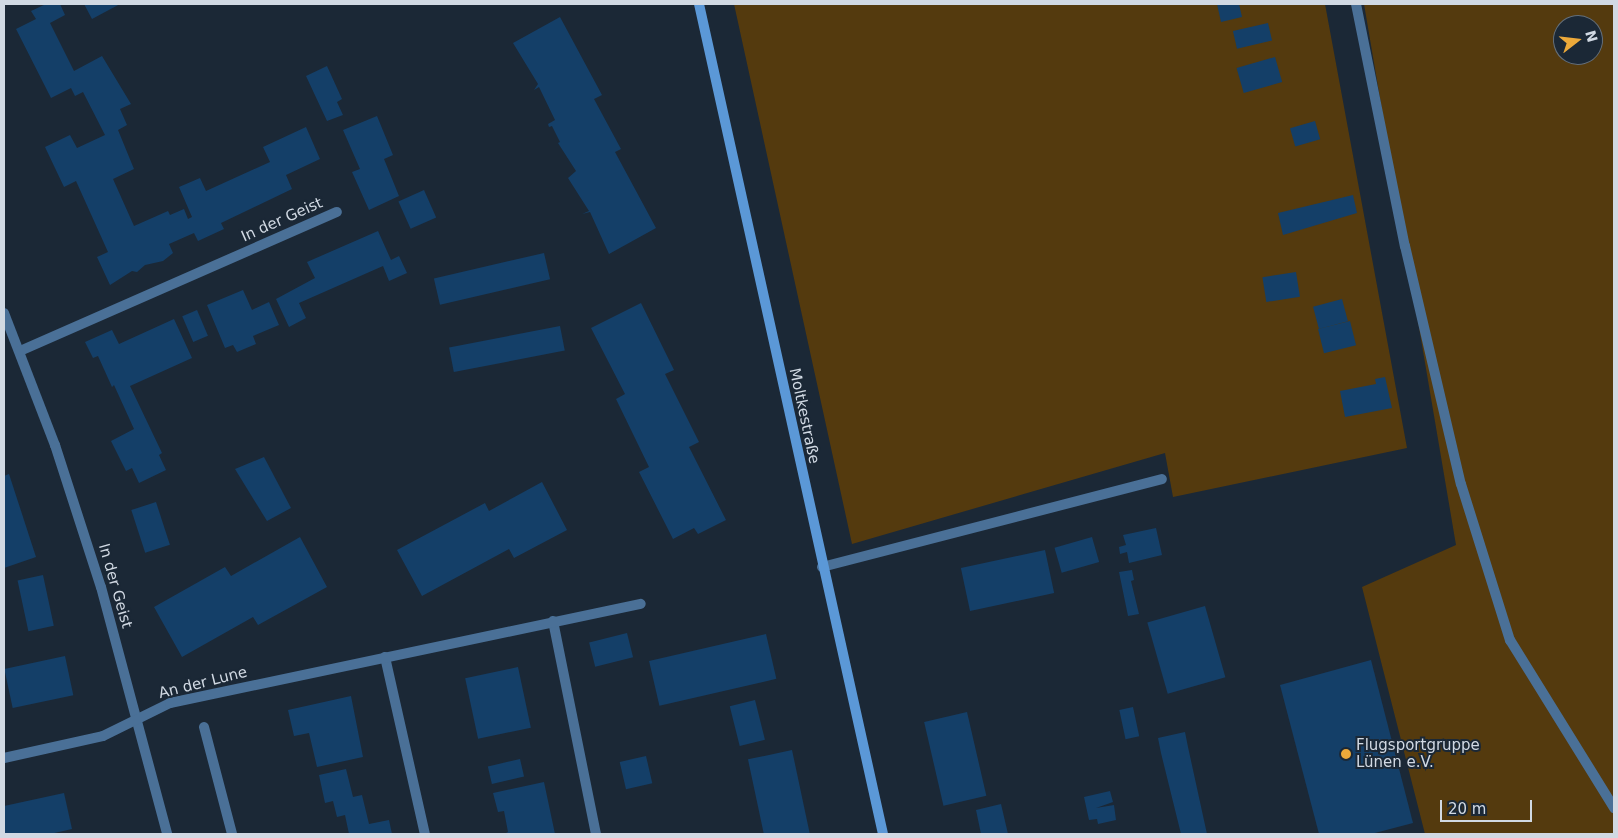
<!DOCTYPE html>
<meta charset="utf-8">
<style>
body{margin:0}
#map{position:relative;width:1618px;height:838px;overflow:hidden;background:#1b2836;font-family:"DejaVu Sans",sans-serif}
div>[style]{position:absolute}
[style*='--x']{left:calc(var(--x)*1px);top:calc(var(--y)*1px);width:calc(var(--w)*1px);rotate:calc(var(--a)*1deg)}
.green>*{inset:0;background:#543a0e}
.building>*{inset:0;background:#143f68;transform-origin:0 0}
.lane>*{height:10px;margin:-5px;padding:0 5px;transform-origin:5px;border-radius:5px;background:#4a7097}
.street>*{height:10px;margin:-5px;padding:0 5px;transform-origin:5px;border-radius:5px;background:#4a7097}
.secondary>*{height:10px;margin:-5px;padding:0 5px;transform-origin:5px;border-radius:5px;background:#5b98d7}
.dots>*{width:14px;height:14px;translate:-50% -50%;box-sizing:border-box;border:2px solid #1b2836;border-radius:50%}
span{translate:-50% -50%;white-space:nowrap;text-align:center;line-height:1.15;-webkit-text-stroke:4px #1b2836;paint-order:stroke}
.street-label{font-size:15px;color:#d1d9e3}
.poi-label{font-size:15px;color:#d1d9e3}
.left{translate:0 -50%;text-align:left}
.frame{position:absolute;inset:0;border:5px solid #d1d9e3;pointer-events:none}
.north{position:absolute;left:1553px;top:15px;width:50px;height:50px;box-sizing:border-box;background:#1b2836;border:1px solid #646f7b;border-radius:50%;rotate:74deg;font-size:14px;font-weight:700;line-height:20px;text-align:center;color:#d1d9e3}
.north::after{content:'';display:block;margin:auto;width:18px;height:22px;background:#eca93a;clip-path:polygon(50% 0,100% 100%,50% 72%,0 100%)}
.scale{position:absolute;left:1440px;top:800px;width:92px;height:22px;box-sizing:border-box;border:2px solid #d1d9e3;border-top:0;padding-left:6px;font-size:15px;line-height:18px;white-space:nowrap;color:#d1d9e3;-webkit-text-stroke:4px #1b2836;paint-order:stroke}
</style>
<div id="map">
<div class="green">
<div style="clip-path:polygon(734px 4px,1325px 4px,1407px 448px,1173px 497px,1165px 453px,852px 544px)"></div>
<div style="clip-path:polygon(evenodd,1364px 4px,1614px 4px,1614px 834px,1425px 834px,1362px 587px,1456px 545px,1364px 4px,1563px 25px,1593px 25px,1593px 55px,1563px 55px,1563px 25px)"></div>
</div>
<div class="building">
<div style="clip-path:polygon(46px 4px,60px 4px,65px 15px,50px 23px,74px 71px,102px 56px,131px 104px,120px 109px,127px 125px,118px 130px,134px 169px,113px 179px,134px 226px,168px 211px,170px 215px,184px 209px,188px 219px,192px 217px,179px 187px,200px 178px,206px 191px,270px 162px,263px 147px,306px 127px,320px 159px,286px 175px,292px 189px,221px 223px,224px 229px,198px 241px,194px 233px,169px 244px,173px 253px,163px 261px,145px 265px,137px 272px,132px 271px,110px 285px,97px 257px,108px 252px,76px 181px,64px 187px,45px 147px,70px 135px,77px 148px,105px 135px,83px 92px,75px 96px,71px 88px,51px 98px,16px 29px,36px 19px,31px 11px)"></div>
<div style="clip-path:polygon(84px 4px,120px 4px,92px 19px)"></div>
<div style="clip-path:polygon(1217px 4px,1239px 4px,1242px 17px,1221px 22px)"></div>
<div style="clip-path:polygon(560px 17px,602px 95px,594px 99px,621px 149px,615px 152px,656px 228px,609px 254px,590px 212px,582px 214px,589px 211px,568px 178px,576px 171px,558px 143px,560px 142px,552px 126px,549px 127px,548px 124px,555px 120px,539px 87px,534px 90px,538px 84px,513px 43px)"></div>
<div style="left:1268px;top:23px;width:18px;height:36px;rotate:77deg"></div>
<div style="left:1275px;top:57px;width:26px;height:40px;rotate:74deg"></div>
<div style="clip-path:polygon(327px 66px,342px 99px,337px 102px,343px 115px,327px 121px,306px 76px)"></div>
<div style="clip-path:polygon(377px 116px,393px 155px,384px 159px,399px 196px,369px 210px,352px 172px,360px 169px,343px 130px)"></div>
<div style="left:1315px;top:121px;width:19px;height:26px;rotate:74deg"></div>
<div style="left:424px;top:190px;width:30px;height:28px;rotate:66deg"></div>
<div style="clip-path:polygon(1353px 195px,1357px 213px,1283px 235px,1278px 213px)"></div>
<div style="clip-path:polygon(378px 231px,391px 260px,399px 256px,407px 273px,389px 281px,383px 266px,299px 303px,306px 318px,289px 327px,276px 299px,315px 278px,307px 262px)"></div>
<div style="left:544px;top:253px;width:27px;height:113px;rotate:77deg"></div>
<div style="left:1296px;top:272px;width:25px;height:34px;rotate:81deg"></div>
<div style="clip-path:polygon(243px 290px,252px 310px,269px 302px,279px 325px,253px 336px,256px 344px,237px 352px,233px 345px,225px 348px,207px 305px)"></div>
<div style="left:1342px;top:299px;width:23px;height:30px;rotate:75deg"></div>
<div style="clip-path:polygon(641px 303px,674px 370px,665px 374px,699px 442px,689px 447px,726px 520px,698px 534px,694px 528px,673px 539px,639px 472px,649px 467px,616px 399px,625px 394px,591px 328px)"></div>
<div style="left:197px;top:310px;width:28px;height:16px;rotate:67deg"></div>
<div style="clip-path:polygon(174px 319px,192px 358px,130px 386px,162px 453px,159px 455px,166px 470px,139px 483px,132px 468px,126px 471px,111px 441px,134px 429px,114px 385px,112px 387px,98px 356px,93px 358px,85px 342px,112px 330px,119px 344px)"></div>
<div style="left:1350px;top:321px;width:25px;height:33px;rotate:76deg"></div>
<div style="left:560px;top:326px;width:25px;height:113px;rotate:79deg"></div>
<div style="clip-path:polygon(1385px 377px,1392px 408px,1345px 417px,1340px 391px,1376px 384px,1375px 379px)"></div>
<div style="clip-path:polygon(264px 457px,291px 508px,267px 521px,235px 469px)"></div>
<div style="clip-path:polygon(9px 474px,36px 557px,4px 568px,4px 476px)"></div>
<div style="clip-path:polygon(542px 482px,567px 530px,514px 558px,509px 549px,422px 596px,397px 550px,485px 503px,489px 511px)"></div>
<div style="left:156px;top:502px;width:45px;height:26px;rotate:72deg"></div>
<div style="clip-path:polygon(1156px 528px,1162px 555px,1129px 563px,1127px 552px,1120px 554px,1119px 547px,1126px 545px,1123px 535px)"></div>
<div style="clip-path:polygon(300px 537px,327px 587px,258px 625px,253px 617px,182px 657px,154px 607px,225px 567px,231px 576px)"></div>
<div style="left:1092px;top:537px;width:26px;height:39px;rotate:74deg"></div>
<div style="left:1045px;top:550px;width:44px;height:86px;rotate:78deg"></div>
<div style="clip-path:polygon(1132px 570px,1134px 580px,1131px 581px,1139px 614px,1128px 616px,1119px 572px)"></div>
<div style="left:43px;top:575px;width:52px;height:26px;rotate:78deg"></div>
<div style="left:1205px;top:606px;width:74px;height:60px;rotate:74deg"></div>
<div style="left:627px;top:633px;width:25px;height:39px;rotate:76deg"></div>
<div style="left:766px;top:634px;width:46px;height:120px;rotate:77deg"></div>
<div style="left:65px;top:656px;width:40px;height:62px;rotate:78deg"></div>
<div style="clip-path:polygon(1371px 660px,1413px 823px,1371px 834px,1319px 834px,1280px 685px)"></div>
<div style="left:518px;top:667px;width:62px;height:54px;rotate:78deg"></div>
<div style="clip-path:polygon(351px 696px,363px 757px,317px 767px,309px 733px,294px 736px,288px 710px)"></div>
<div style="left:755px;top:700px;width:41px;height:26px;rotate:76deg"></div>
<div style="left:1133px;top:707px;width:30px;height:14px;rotate:78deg"></div>
<div style="left:967px;top:712px;width:86px;height:44px;rotate:77deg"></div>
<div style="clip-path:polygon(1185px 732px,1188px 747px,1207px 834px,1181px 834px,1161px 753px,1158px 738px)"></div>
<div style="left:792px;top:750px;width:85px;height:45px;rotate:78deg"></div>
<div style="left:646px;top:756px;width:28px;height:27px;rotate:77deg"></div>
<div style="left:520px;top:759px;width:18px;height:33px;rotate:77deg"></div>
<div style="clip-path:polygon(346px 769px,353px 797px,362px 795px,369px 824px,389px 820px,392px 834px,349px 834px,345px 815px,337px 817px,333px 801px,325px 803px,319px 775px)"></div>
<div style="clip-path:polygon(544px 782px,555px 834px,504px 834px,508px 832px,504px 811px,498px 812px,493px 793px)"></div>
<div style="clip-path:polygon(1110px 791px,1113px 802px,1096px 808px,1114px 805px,1116px 820px,1098px 824px,1097px 819px,1089px 820px,1084px 797px)"></div>
<div style="clip-path:polygon(64px 793px,72px 829px,50px 834px,4px 834px,4px 806px)"></div>
<div style="clip-path:polygon(1001px 804px,1008px 834px,981px 834px,976px 810px)"></div>
</div>
<div class="lane">
<div style="--x:1356;--y:4;--w:247;--a:78.6"></div>
<div style="--x:1405;--y:246;--w:244;--a:76.8"></div>
<div style="--x:1461;--y:484;--w:164;--a:72.6"></div>
<div style="--x:1510;--y:640;--w:198;--a:58.2"></div>
<div style="--x:822;--y:567;--w:351;--a:-14.5"></div>
<div style="--x:204;--y:727;--w:111;--a:75.3"></div>
</div>
<div class="street">
<div style="--x:4;--y:313;--w:142;--a:68.9"></div>
<div style="--x:55;--y:445;--w:149;--a:72.1"></div>
<div style="--x:101;--y:587;--w:256;--a:75"></div>
<div style="--x:20;--y:351;--w:346;--a:-23.7"></div>
<div style="--x:553;--y:621;--w:217;--a:78.6"></div>
<div style="--x:385;--y:657;--w:181;--a:77.3"></div>
<div style="--x:4;--y:758;--w:101;--a:-12.5"></div>
<div style="--x:103;--y:736;--w:75;--a:-26.2"></div>
<div style="--x:170;--y:703;--w:481;--a:-11.9"></div>
</div>
<div class="secondary">
<div style="--x:699;--y:4;--w:850;--a:77.5"></div>
</div>
<div class="dots">
<div style="left:1346px;top:754px;background:#eca93a"></div>
</div>
<div class="street-label">
<span style="left:282px;top:220px;rotate:-24deg">In der Geist</span>
<span style="left:804px;top:416px;rotate:78deg">Moltkestraße</span>
<span style="left:115px;top:586px;rotate:74deg">In der Geist</span>
<span style="left:203px;top:683px;rotate:-14deg">An der Lune</span>
</div>
<div class="poi-label">
<span class="left" style="left:1356px;top:754px">Flugsportgruppe<br>Lünen e.V.</span>
</div>
<div class="frame"></div>
<div class="north">N</div>
<div class="scale">20 m</div>
</div>
